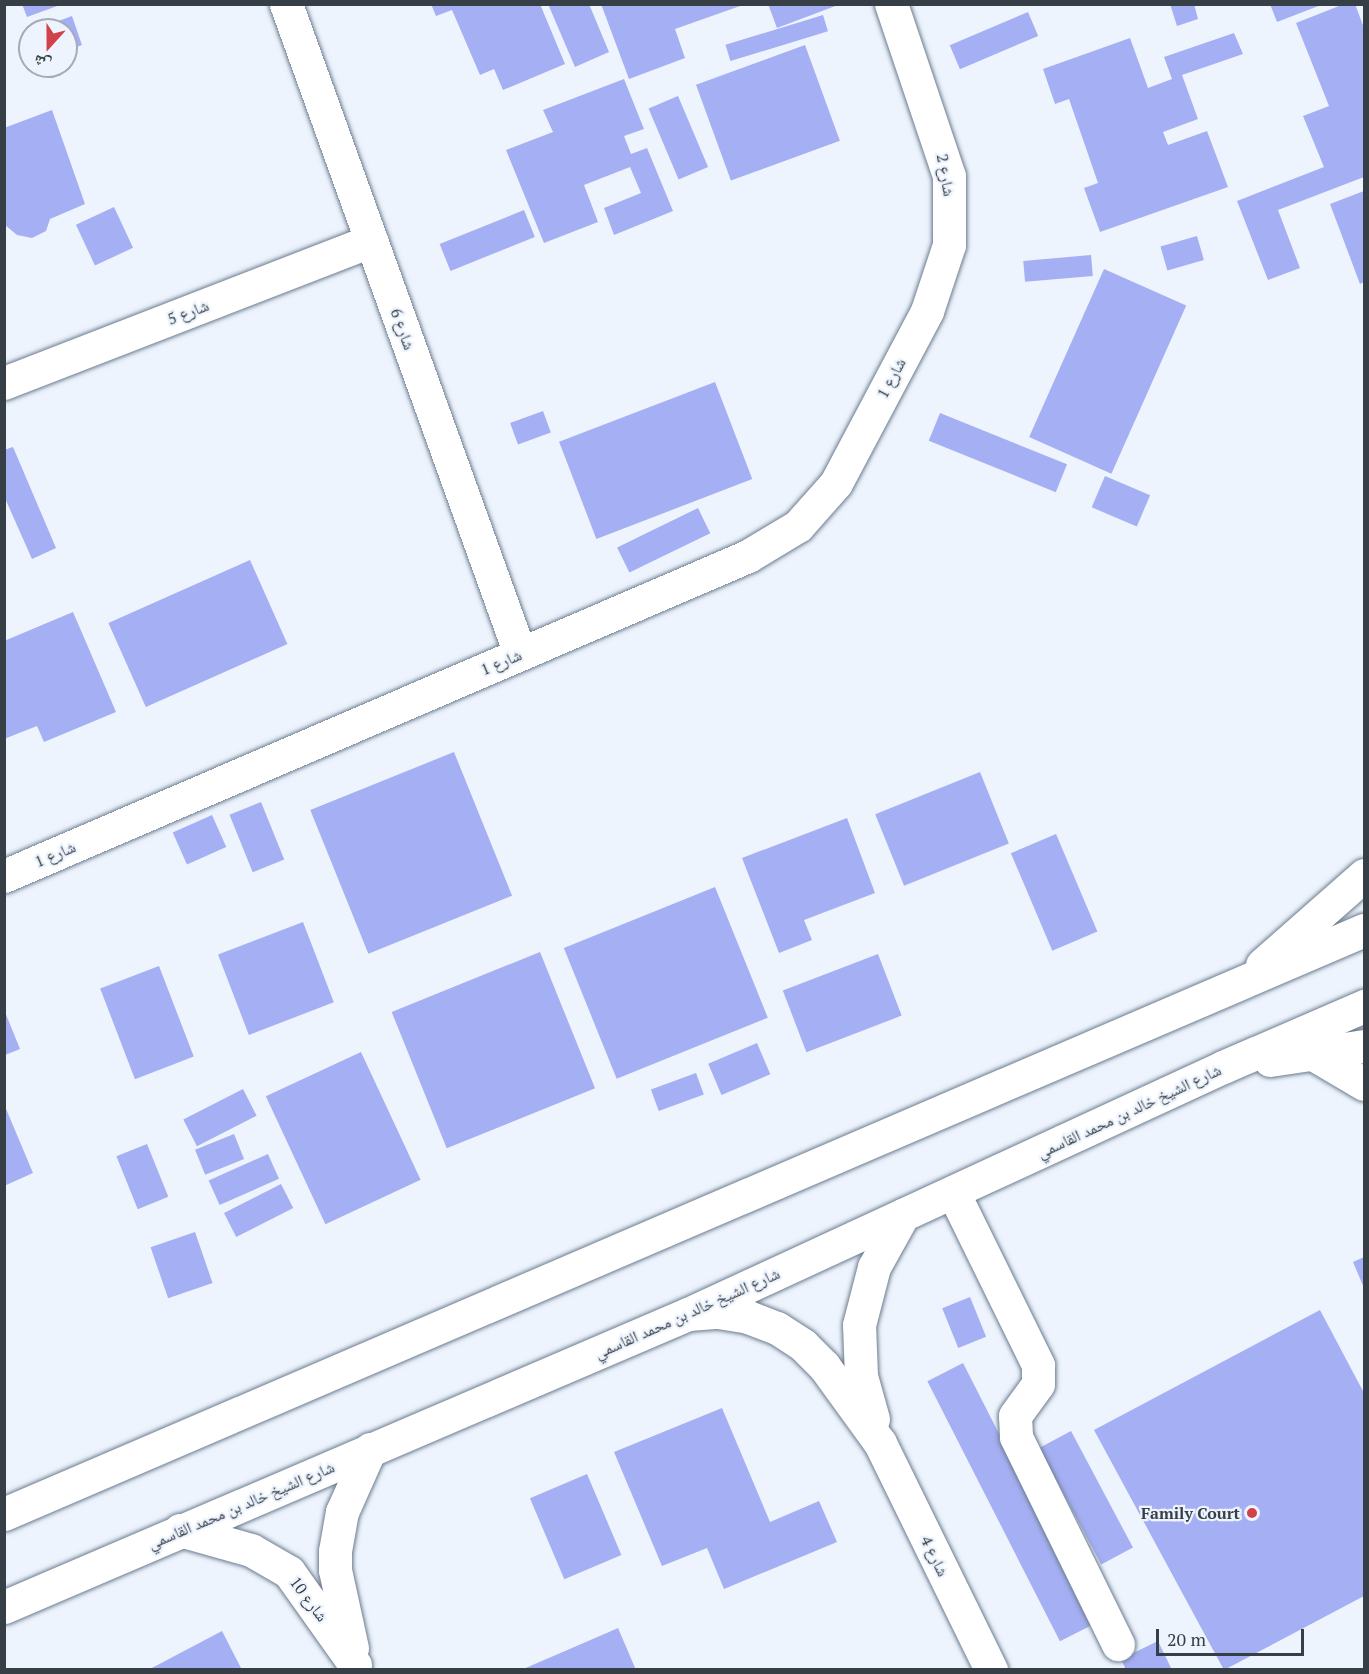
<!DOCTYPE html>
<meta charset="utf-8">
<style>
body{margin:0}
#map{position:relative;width:1369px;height:1674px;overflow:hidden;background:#edf4fd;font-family:"PT Serif","Noto Naskh Arabic",serif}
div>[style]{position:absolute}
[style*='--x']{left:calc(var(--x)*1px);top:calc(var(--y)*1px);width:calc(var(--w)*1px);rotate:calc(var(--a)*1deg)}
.building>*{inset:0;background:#a5aff3;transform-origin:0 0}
.roads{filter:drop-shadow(0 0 2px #6c7c8f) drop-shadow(0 0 2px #6c7c8f)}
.minor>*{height:33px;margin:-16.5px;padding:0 16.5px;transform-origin:16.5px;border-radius:16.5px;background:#fff}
.major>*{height:33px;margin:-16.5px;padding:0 16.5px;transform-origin:16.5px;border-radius:16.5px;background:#fff}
.dots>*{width:16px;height:16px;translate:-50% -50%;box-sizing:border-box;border:3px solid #edf4fd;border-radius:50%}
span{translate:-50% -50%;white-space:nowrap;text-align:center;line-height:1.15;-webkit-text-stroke:4.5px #edf4fd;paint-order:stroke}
.street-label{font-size:16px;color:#363e46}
.poi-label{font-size:16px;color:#363e46;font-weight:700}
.right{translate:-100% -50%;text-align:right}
.frame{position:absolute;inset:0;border:6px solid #363e46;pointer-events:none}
.north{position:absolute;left:18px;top:18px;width:60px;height:60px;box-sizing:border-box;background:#edf4fd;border:2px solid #a4abb4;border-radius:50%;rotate:201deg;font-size:16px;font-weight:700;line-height:24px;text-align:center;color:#363e46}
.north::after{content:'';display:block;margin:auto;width:21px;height:27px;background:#d14149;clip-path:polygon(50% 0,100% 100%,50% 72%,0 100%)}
.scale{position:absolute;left:1156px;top:1629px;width:148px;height:27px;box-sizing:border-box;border:3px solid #363e46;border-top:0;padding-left:8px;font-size:18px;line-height:21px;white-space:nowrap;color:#363e46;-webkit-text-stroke:4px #edf4fd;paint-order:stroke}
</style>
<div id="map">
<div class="building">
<div style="clip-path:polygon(22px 4px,60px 4px,60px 5px,27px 17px)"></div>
<div style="clip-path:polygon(431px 4px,540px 4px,565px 64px,503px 90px,494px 69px,480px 75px,452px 10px,436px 16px)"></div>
<div style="clip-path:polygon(548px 4px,589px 4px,609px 52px,575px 67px)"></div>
<div style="clip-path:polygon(601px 4px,743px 4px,743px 5px,675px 29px,685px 58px,629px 79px)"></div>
<div style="clip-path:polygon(768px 4px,838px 4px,838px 5px,777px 28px)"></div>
<div style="clip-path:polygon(1170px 4px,1194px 4px,1198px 19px,1177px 26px)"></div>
<div style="clip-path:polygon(1270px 4px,1321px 4px,1321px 5px,1277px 22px)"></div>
<div style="clip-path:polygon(1344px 4px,1355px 4px,1364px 28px,1364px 177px,1278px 210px,1300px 268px,1268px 280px,1237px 201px,1324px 167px,1303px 116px,1329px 106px,1296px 23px)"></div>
<div style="left:1028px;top:12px;width:26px;height:85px;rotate:67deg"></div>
<div style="left:823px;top:15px;width:17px;height:102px;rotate:73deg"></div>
<div style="clip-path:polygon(72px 16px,82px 45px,66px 51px,66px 30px,34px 30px)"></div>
<div style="clip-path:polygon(1234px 33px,1243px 54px,1182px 75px,1198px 119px,1163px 132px,1168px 145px,1207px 131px,1228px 187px,1100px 232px,1084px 188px,1098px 183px,1069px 99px,1055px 104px,1043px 69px,1130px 38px,1148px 88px,1172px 79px,1164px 57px)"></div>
<div style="left:805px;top:45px;width:102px;height:116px;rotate:70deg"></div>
<div style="clip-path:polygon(624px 79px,644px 129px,624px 136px,631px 154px,647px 148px,673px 211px,614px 235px,604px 208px,641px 193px,630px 167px,584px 185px,598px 222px,544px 243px,506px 150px,553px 132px,543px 110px)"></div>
<div style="left:678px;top:96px;width:77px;height:32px;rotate:67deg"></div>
<div style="clip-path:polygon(52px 110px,85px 204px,50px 219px,46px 231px,32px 238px,17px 235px,4px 224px,4px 128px)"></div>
<div style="clip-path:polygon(1364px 191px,1364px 282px,1360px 284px,1330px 204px)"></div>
<div style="left:114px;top:207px;width:45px;height:42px;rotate:65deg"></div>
<div style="left:524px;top:210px;width:29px;height:91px;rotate:68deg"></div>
<div style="left:1197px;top:236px;width:25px;height:38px;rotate:74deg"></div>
<div style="left:1091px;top:255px;width:21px;height:68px;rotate:85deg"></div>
<div style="left:1104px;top:269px;width:90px;height:184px;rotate:24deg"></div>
<div style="left:715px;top:382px;width:104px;height:167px;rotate:69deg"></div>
<div style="left:543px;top:411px;width:23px;height:35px;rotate:70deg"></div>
<div style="left:940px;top:413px;width:137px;height:30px;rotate:22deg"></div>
<div style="clip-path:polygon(13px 447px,56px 548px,32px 559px,4px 496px,4px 450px)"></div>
<div style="left:1105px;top:476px;width:49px;height:34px;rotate:23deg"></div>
<div style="left:698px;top:508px;width:28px;height:90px;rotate:64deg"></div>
<div style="left:250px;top:560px;width:92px;height:155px;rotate:66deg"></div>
<div style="clip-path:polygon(73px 612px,116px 712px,44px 742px,37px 726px,4px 739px,4px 641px)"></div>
<div style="left:454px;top:752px;width:155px;height:155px;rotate:68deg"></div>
<div style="left:980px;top:772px;width:77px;height:113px;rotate:68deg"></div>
<div style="left:261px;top:802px;width:62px;height:34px;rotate:68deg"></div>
<div style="left:212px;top:815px;width:35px;height:43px;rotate:66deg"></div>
<div style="clip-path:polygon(847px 818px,875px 893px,804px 920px,812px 940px,779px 953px,742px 858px)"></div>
<div style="left:1056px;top:834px;width:106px;height:49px;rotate:67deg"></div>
<div style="left:715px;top:887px;width:141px;height:163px;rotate:68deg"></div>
<div style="left:303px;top:922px;width:86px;height:91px;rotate:69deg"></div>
<div style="left:540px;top:952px;width:147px;height:160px;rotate:68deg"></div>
<div style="left:878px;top:954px;width:66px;height:102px;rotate:69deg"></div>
<div style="left:159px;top:966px;width:97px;height:63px;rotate:69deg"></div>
<div style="clip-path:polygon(5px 1012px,20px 1049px,5px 1055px)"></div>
<div style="left:757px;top:1043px;width:34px;height:53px;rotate:67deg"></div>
<div style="left:361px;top:1052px;width:141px;height:105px;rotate:65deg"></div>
<div style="left:696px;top:1073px;width:23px;height:48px;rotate:70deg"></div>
<div style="left:243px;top:1089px;width:30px;height:67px;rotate:63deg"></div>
<div style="clip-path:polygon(4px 1104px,33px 1173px,4px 1186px)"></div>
<div style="left:234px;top:1134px;width:27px;height:42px;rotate:68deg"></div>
<div style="left:147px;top:1144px;width:57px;height:33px;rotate:68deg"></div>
<div style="left:268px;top:1154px;width:27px;height:65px;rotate:66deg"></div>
<div style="left:281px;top:1184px;width:27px;height:64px;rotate:63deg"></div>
<div style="left:195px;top:1232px;width:54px;height:47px;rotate:71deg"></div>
<div style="clip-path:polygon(1364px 1257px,1364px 1288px,1353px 1262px)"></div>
<div style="left:970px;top:1297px;width:43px;height:30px;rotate:68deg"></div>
<div style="clip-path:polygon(1320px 1310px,1364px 1393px,1364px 1596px,1224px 1670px,1094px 1430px)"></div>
<div style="left:963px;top:1363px;width:292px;height:40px;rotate:63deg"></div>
<div style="clip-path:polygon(722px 1408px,770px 1522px,819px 1501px,837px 1542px,724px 1589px,707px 1548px,662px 1566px,614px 1452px)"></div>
<div style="left:1071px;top:1431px;width:132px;height:36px;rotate:62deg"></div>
<div style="left:587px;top:1474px;width:88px;height:62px;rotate:67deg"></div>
<div style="clip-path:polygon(618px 1628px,636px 1670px,521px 1670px,609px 1632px)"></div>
<div style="clip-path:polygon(222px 1631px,242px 1670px,148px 1670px)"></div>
<div style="clip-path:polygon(1158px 1641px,1172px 1670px,1126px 1670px,1121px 1659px)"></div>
</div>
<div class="roads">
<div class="minor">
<div style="--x:286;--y:4;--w:691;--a:70.2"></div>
<div style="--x:4;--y:383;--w:394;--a:-21.2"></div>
<div style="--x:4;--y:876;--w:810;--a:-23.27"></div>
<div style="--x:748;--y:556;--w:58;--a:-31"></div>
<div style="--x:798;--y:526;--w:57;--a:-48.5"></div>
<div style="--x:836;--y:483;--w:195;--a:-62.1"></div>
<div style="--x:927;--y:311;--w:70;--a:-71.6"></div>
<div style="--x:949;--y:245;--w:69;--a:-90"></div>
<div style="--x:949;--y:176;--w:182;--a:-108.6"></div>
<div style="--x:1313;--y:1054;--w:59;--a:30.5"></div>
<div style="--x:953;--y:1192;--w:193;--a:63.8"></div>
<div style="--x:1038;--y:1365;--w:19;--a:90"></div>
<div style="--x:1038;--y:1384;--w:39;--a:126"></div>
<div style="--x:1015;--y:1416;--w:21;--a:87"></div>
<div style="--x:1016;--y:1437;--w:231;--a:63.8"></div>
<div style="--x:688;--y:1314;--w:30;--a:-4"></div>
<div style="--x:718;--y:1312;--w:30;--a:9"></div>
<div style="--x:748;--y:1317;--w:31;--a:21"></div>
<div style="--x:777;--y:1328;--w:31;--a:33"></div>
<div style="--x:803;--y:1345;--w:30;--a:45"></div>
<div style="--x:824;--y:1366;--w:95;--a:54"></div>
<div style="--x:880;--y:1443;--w:253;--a:63.9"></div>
<div style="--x:873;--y:1419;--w:45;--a:-105.6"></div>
<div style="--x:861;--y:1376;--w:51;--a:-92.2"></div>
<div style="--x:859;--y:1325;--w:60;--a:-75.5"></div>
<div style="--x:874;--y:1267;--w:60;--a:-60.9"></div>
<div style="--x:180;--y:1530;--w:74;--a:15.7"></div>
<div style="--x:251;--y:1550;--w:44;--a:30.1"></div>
<div style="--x:289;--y:1572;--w:114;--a:54.6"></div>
<div style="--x:352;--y:1648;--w:80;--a:-102.3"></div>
<div style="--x:335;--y:1570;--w:19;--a:-90"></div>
<div style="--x:335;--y:1551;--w:40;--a:-80"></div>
<div style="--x:342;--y:1512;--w:69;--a:-66"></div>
</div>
<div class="major">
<div style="--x:1262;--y:965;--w:136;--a:-41.4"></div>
<div style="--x:1270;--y:1060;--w:95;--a:-8.5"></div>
<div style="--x:4;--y:1514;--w:1480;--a:-23.24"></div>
<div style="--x:4;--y:1607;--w:744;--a:-23.19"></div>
<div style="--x:688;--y:1314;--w:589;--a:-24.78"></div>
<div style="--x:1223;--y:1067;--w:154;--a:-23.4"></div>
</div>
</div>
<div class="dots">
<div style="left:1252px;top:1513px;background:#d14149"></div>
</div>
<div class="street-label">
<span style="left:946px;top:175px;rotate:80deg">شارع 2</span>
<span style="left:188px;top:312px;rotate:-21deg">شارع 5</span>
<span style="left:403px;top:329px;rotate:70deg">شارع 6</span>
<span style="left:891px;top:378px;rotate:-62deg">شارع 1</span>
<span style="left:501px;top:662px;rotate:-23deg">شارع 1</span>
<span style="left:55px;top:854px;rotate:-23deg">شارع 1</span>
<span style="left:1129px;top:1111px;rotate:-25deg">شارع الشيخ خالد بن محمد القاسمي</span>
<span style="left:687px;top:1313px;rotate:-24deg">شارع الشيخ خالد بن محمد القاسمي</span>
<span style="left:241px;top:1505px;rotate:-23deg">شارع الشيخ خالد بن محمد القاسمي</span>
<span style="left:935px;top:1556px;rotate:64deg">شارع 4</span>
<span style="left:309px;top:1599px;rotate:53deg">شارع 10</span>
</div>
<div class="poi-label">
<span class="right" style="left:1240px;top:1513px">Family Court</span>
</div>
<div class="frame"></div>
<div class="north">ش</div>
<div class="scale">20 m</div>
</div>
